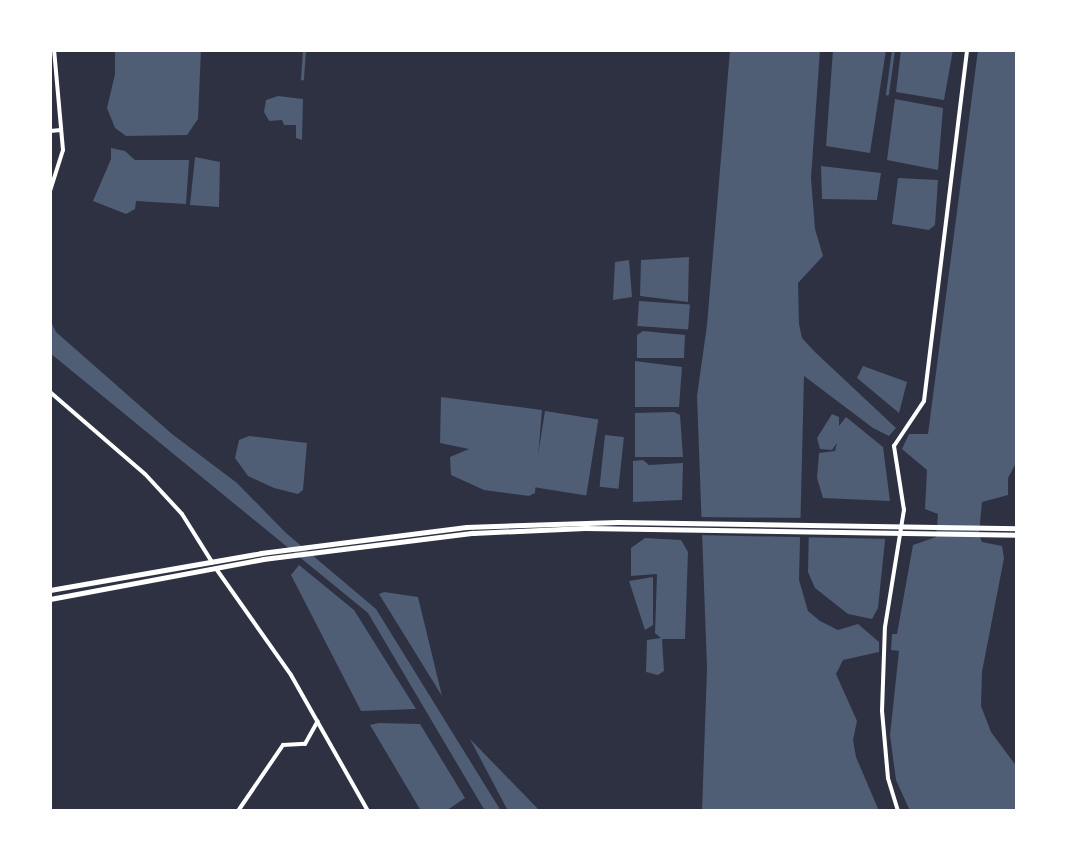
<!DOCTYPE html>
<style>
body{margin:0}
#map{position:relative;width:1067px;height:861px;overflow:hidden;background:#2d3142;font-family:"Noto Serif",serif}
div>[style]{position:absolute}
[style*='--x']{left:calc(var(--x)*1px);top:calc(var(--y)*1px);width:calc(var(--w)*1px);rotate:calc(var(--a)*1deg)}
.water>*{inset:0;background:#4f5d75;transform-origin:0 0}
.pier>*{inset:0;background:#2d3142}
.stream>*{height:2.5px;margin:-1.25px;padding:0 1.25px;transform-origin:1.25px;border-radius:1.25px;background:#4f5d75}
.tertiary>*{height:4px;margin:-2px;padding:0 2px;transform-origin:2px;border-radius:2px;background:#fff}
.primary>*{height:5px;margin:-2.5px;padding:0 2.5px;transform-origin:2.5px;border-radius:2.5px;background:#fff}
span{translate:-50% -50%;white-space:nowrap;text-align:center;line-height:1.15;-webkit-text-stroke:8px #fff;paint-order:stroke}
.frame{position:absolute;inset:0;border:52px solid #fff;pointer-events:none}
</style>
<div id="map">
<div class="water">
<div style="clip-path:polygon(115px 50px,201px 50px,198px 119px,187px 135px,126px 136px,115px 128px,107px 108px,115px 74px)"></div>
<div style="clip-path:polygon(730px 50px,820px 50px,811px 178px,815px 229px,823px 256px,798px 283px,799px 324px,802px 338px,815px 352px,896px 428px,889px 436px,873px 428px,804px 376px,799px 580px,808px 611px,820px 621px,838px 630px,858px 624px,879px 642px,879px 652px,843px 660px,836px 674px,857px 721px,853px 740px,856px 757px,879px 811px,702px 811px,707px 668px,697px 396px,707px 325px)"></div>
<div style="clip-path:polygon(833px 50px,886px 50px,870px 153px,826px 146px)"></div>
<div style="clip-path:polygon(901px 50px,953px 50px,944px 100px,896px 92px)"></div>
<div style="clip-path:polygon(978px 50px,1017px 50px,1017px 461px,1008px 478px,1008px 495px,982px 502px,979px 534px,982px 542px,1002px 546px,1004px 558px,982px 672px,981px 706px,991px 732px,1017px 767px,1017px 811px,910px 811px,896px 780px,890px 735px,899px 651px,891px 650px,892px 634px,897px 634px,913px 545px,936px 537px,938px 514px,925px 509px,927px 470px,902px 449px,909px 434px,928px 434px)"></div>
<div style="clip-path:polygon(278px 96px,303px 99px,302px 140px,296px 138px,296px 125px,284px 125px,282px 120px,269px 121px,264px 112px,266px 100px)"></div>
<div style="clip-path:polygon(895px 99px,943px 108px,938px 170px,887px 160px)"></div>
<div style="clip-path:polygon(111px 148px,125px 151px,135px 160px,189px 160px,186px 204px,136px 201px,135px 209px,126px 214px,93px 201px,111px 159px)"></div>
<div style="clip-path:polygon(195px 157px,220px 162px,219px 207px,190px 205px)"></div>
<div style="clip-path:polygon(821px 166px,881px 173px,877px 200px,822px 199px)"></div>
<div style="clip-path:polygon(898px 178px,938px 180px,935px 225px,929px 230px,892px 224px)"></div>
<div style="clip-path:polygon(689px 257px,688px 302px,640px 296px,641px 260px)"></div>
<div style="clip-path:polygon(629px 260px,632px 297px,613px 300px,615px 262px)"></div>
<div style="left:639px;top:301px;width:51px;height:25px;rotate:4deg"></div>
<div style="clip-path:polygon(50px 320px,56px 332px,172px 434px,237px 483px,286px 533px,376px 609px,501px 811px,485px 811px,368px 613px,50px 353px)"></div>
<div style="clip-path:polygon(643px 331px,685px 335px,684px 358px,637px 358px,637px 335px)"></div>
<div style="clip-path:polygon(635px 361px,682px 367px,679px 407px,635px 407px)"></div>
<div style="clip-path:polygon(863px 366px,907px 382px,899px 413px,857px 378px)"></div>
<div style="clip-path:polygon(441px 397px,542px 410px,535px 493px,529px 496px,484px 490px,451px 475px,450px 457px,469px 449px,440px 443px)"></div>
<div style="left:545px;top:411px;width:54px;height:77px;rotate:9deg"></div>
<div style="clip-path:polygon(674px 412px,680px 415px,683px 457px,635px 457px,635px 413px)"></div>
<div style="clip-path:polygon(832px 414px,839px 417px,839px 426px,846px 417px,883px 447px,890px 501px,823px 498px,817px 478px,819px 453px,835px 451px,837px 443px,832px 450px,820px 449px,817px 438px)"></div>
<div style="left:605px;top:435px;width:19px;height:52px;rotate:6deg"></div>
<div style="clip-path:polygon(249px 436px,307px 443px,303px 490px,298px 494px,274px 488px,248px 476px,235px 458px,239px 440px)"></div>
<div style="clip-path:polygon(643px 460px,649px 465px,683px 463px,682px 500px,633px 502px,633px 461px)"></div>
<div style="clip-path:polygon(809px 521px,887px 521px,878px 608px,872px 619px,848px 614px,815px 588px,808px 572px)"></div>
<div style="clip-path:polygon(645px 538px,681px 540px,688px 552px,685px 639px,662px 639px,664px 671px,658px 675px,646px 672px,647px 640px,661px 638px,655px 633px,657px 574px,631px 576px,631px 548px)"></div>
<div style="clip-path:polygon(299px 565px,354px 610px,416px 709px,361px 711px,291px 575px)"></div>
<div style="clip-path:polygon(653px 577px,653px 625px,645px 630px,629px 581px)"></div>
<div style="clip-path:polygon(384px 592px,418px 597px,442px 696px,379px 594px)"></div>
<div style="clip-path:polygon(379px 723px,420px 724px,465px 798px,446px 811px,421px 811px,370px 725px)"></div>
<div style="clip-path:polygon(470px 739px,540px 811px,508px 811px)"></div>
</div>
<div class="pier">
<div style="clip-path:polygon(695px 517px,803px 518px,803px 529px,805px 518px,891px 519px,891px 539px,696px 535px)"></div>
</div>
<div class="stream">
<div style="--x:302;--y:79;--w:29;--a:-86"></div>
<div style="--x:887;--y:94;--w:44;--a:-82.2"></div>
</div>
<div class="tertiary">
<div style="--x:50;--y:131;--w:11;--a:-5"></div>
<div style="--x:50;--y:191;--w:43;--a:-72.4"></div>
<div style="--x:63;--y:150;--w:100;--a:-95.1"></div>
<div style="--x:50;--y:392;--w:125;--a:40.8"></div>
<div style="--x:145;--y:474;--w:54;--a:47.2"></div>
<div style="--x:182;--y:514;--w:57;--a:58"></div>
<div style="--x:217;--y:570;--w:128;--a:54.8"></div>
<div style="--x:291;--y:675;--w:156;--a:60.5"></div>
<div style="--x:238;--y:811;--w:80;--a:-55.7"></div>
<div style="--x:283;--y:745;--w:22;--a:-3"></div>
<div style="--x:305;--y:744;--w:26;--a:-61"></div>
<div style="--x:898;--y:811;--w:34;--a:-107"></div>
<div style="--x:888;--y:778;--w:67;--a:-95.1"></div>
<div style="--x:882;--y:711;--w:84;--a:-88"></div>
<div style="--x:885;--y:627;--w:119;--a:-80.8"></div>
<div style="--x:904;--y:510;--w:65;--a:-98.9"></div>
<div style="--x:894;--y:446;--w:54;--a:-56.3"></div>
<div style="--x:924;--y:401;--w:354;--a:-83"></div>
</div>
<div class="primary">
<div style="--x:50;--y:590;--w:214;--a:-9.9"></div>
<div style="--x:261;--y:553;--w:207;--a:-7.2"></div>
<div style="--x:466;--y:527;--w:152;--a:-1.9"></div>
<div style="--x:618;--y:522;--w:399;--a:0.9"></div>
<div style="--x:50;--y:599;--w:217;--a:-10.6"></div>
<div style="--x:263;--y:559;--w:212;--a:-7.1"></div>
<div style="--x:473;--y:533;--w:112;--a:-2.6"></div>
<div style="--x:585;--y:528;--w:432;--a:0.9"></div>
</div>
<div class="frame"></div>
</div>
